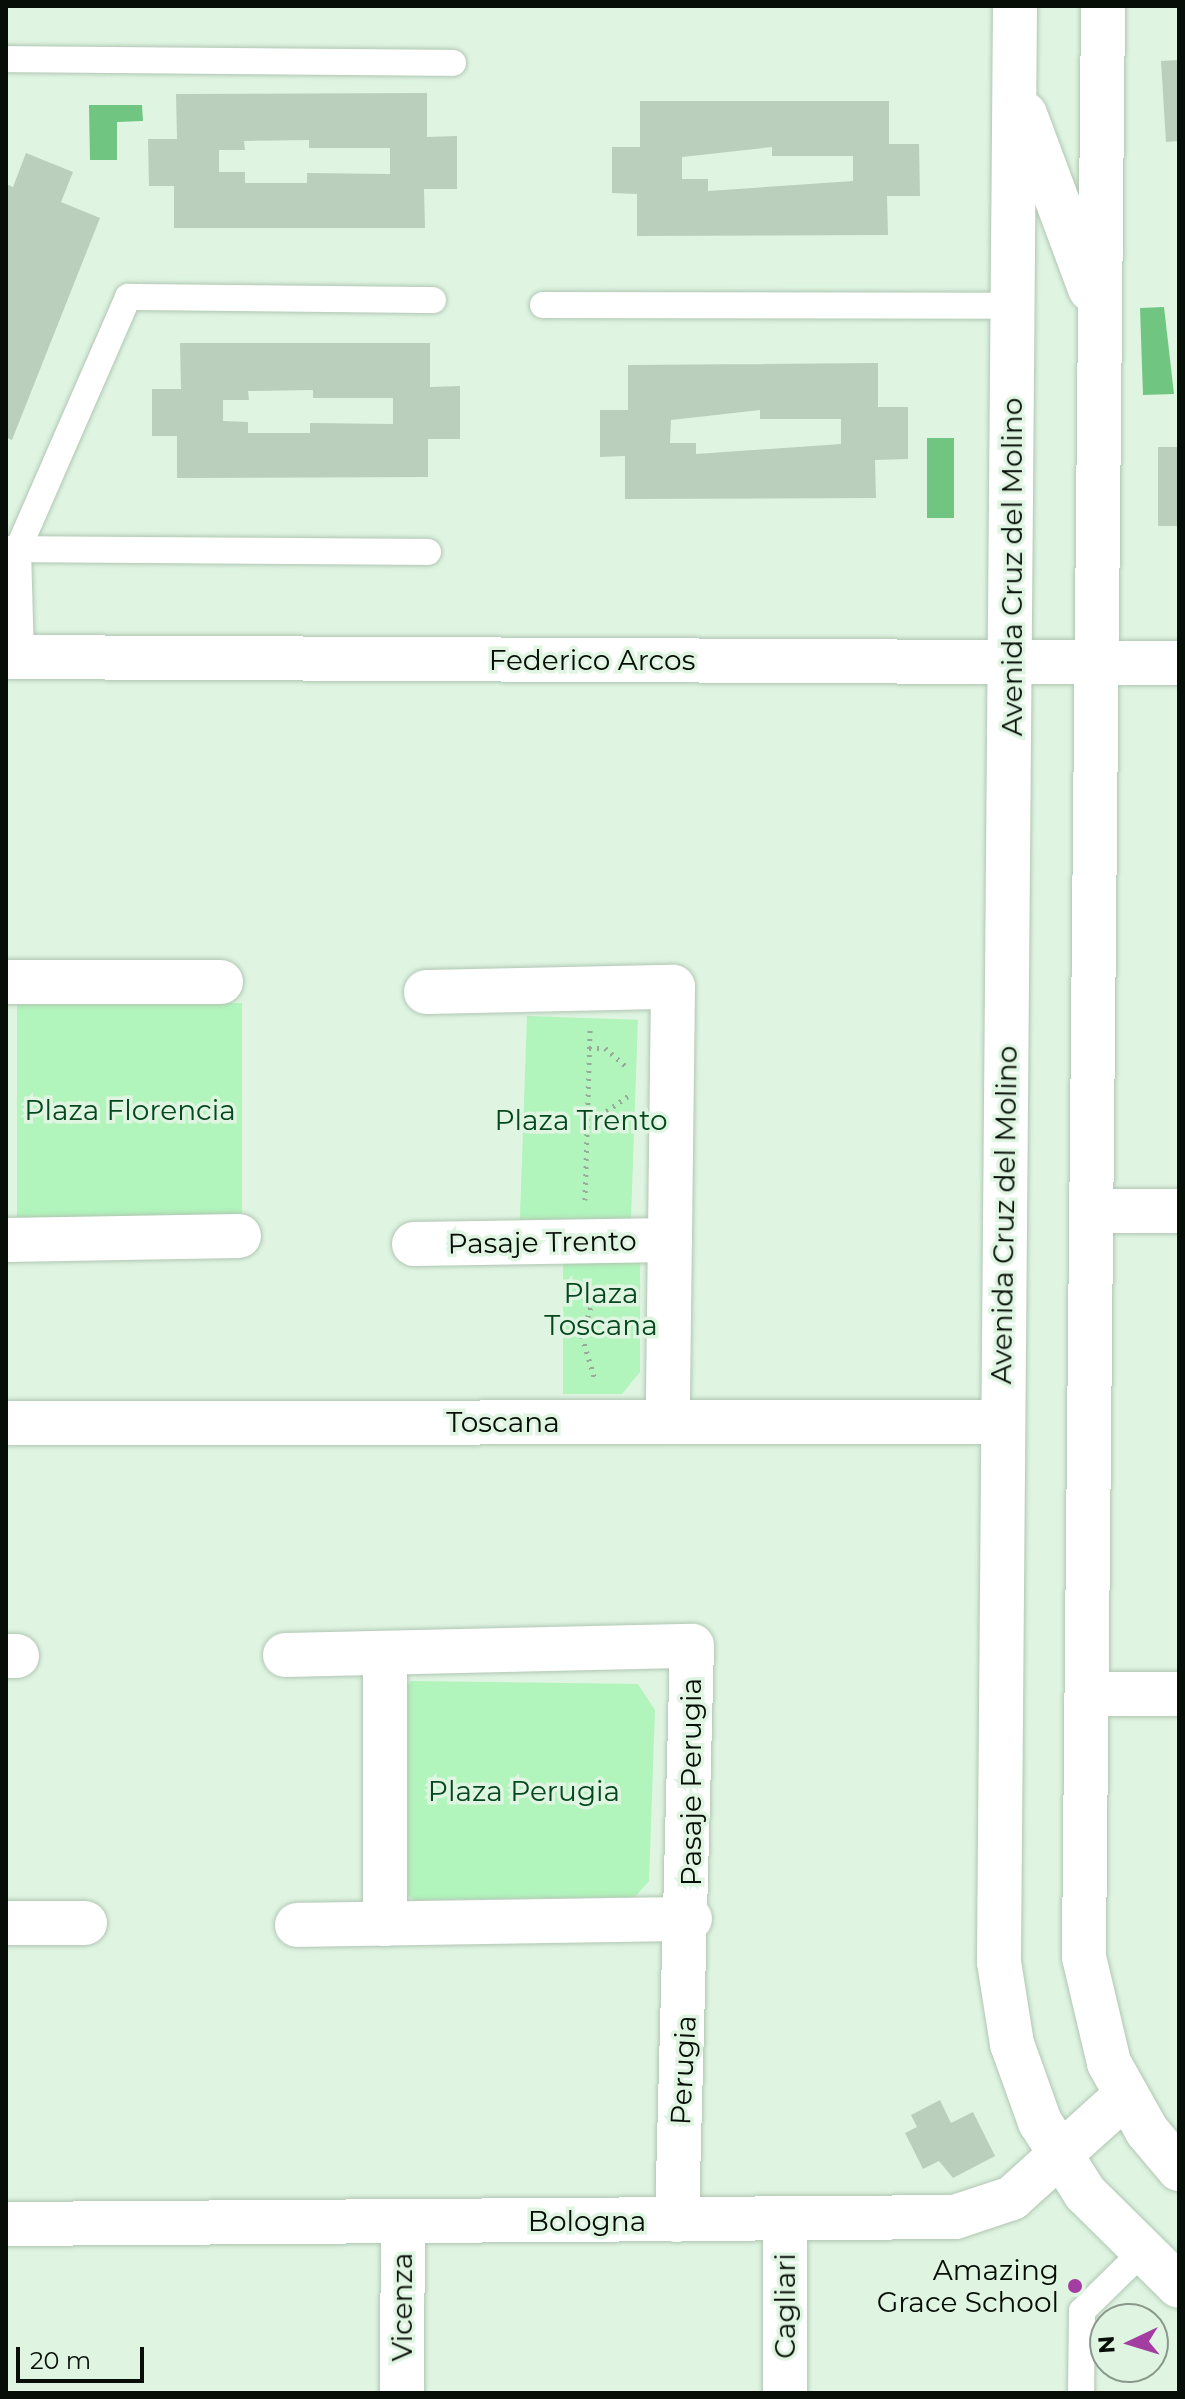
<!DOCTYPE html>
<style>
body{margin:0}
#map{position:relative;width:1185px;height:2399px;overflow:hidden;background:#dff5e2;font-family:Montserrat,sans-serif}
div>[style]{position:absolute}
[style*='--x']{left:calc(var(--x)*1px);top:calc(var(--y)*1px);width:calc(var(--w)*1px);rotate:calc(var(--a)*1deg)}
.green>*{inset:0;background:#b1f4bc;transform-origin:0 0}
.water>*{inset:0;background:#70c681;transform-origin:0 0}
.building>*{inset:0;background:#bacfbc;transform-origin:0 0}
.path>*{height:5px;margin-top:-2.5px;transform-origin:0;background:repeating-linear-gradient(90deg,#98a99a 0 2px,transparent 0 8px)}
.roads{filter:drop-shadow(0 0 2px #b1c6b3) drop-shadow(0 0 2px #b1c6b3)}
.service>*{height:26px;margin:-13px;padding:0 13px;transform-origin:13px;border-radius:13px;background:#fff}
.minor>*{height:44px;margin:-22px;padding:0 22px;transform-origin:22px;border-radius:22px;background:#fff}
.tertiary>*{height:44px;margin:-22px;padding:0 22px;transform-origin:22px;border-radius:22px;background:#fff}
.dots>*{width:22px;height:22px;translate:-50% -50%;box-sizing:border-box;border:4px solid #dff5e2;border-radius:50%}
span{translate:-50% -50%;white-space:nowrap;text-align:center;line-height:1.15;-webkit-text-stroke:7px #dff5e2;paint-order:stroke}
.street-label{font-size:28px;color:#070d07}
.park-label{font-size:28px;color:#05481d}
.poi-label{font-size:28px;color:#070d07}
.right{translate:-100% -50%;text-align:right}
.frame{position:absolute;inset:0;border:8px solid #070d07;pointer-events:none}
.north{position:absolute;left:1089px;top:2303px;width:80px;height:80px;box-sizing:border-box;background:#dff5e2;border:2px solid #89988a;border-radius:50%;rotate:266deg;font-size:22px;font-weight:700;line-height:32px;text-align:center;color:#070d07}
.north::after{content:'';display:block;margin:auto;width:28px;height:36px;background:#a43da1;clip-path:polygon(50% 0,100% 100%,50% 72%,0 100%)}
.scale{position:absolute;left:16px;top:2347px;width:128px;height:36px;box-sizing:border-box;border:4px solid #070d07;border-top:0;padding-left:10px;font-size:24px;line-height:28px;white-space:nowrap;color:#070d07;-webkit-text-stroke:6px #dff5e2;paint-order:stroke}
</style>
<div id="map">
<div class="green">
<div style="left:17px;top:1003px;width:225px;height:215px"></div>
<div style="left:527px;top:1016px;width:111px;height:205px;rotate:2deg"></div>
<div style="clip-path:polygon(563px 1247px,640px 1247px,640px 1372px,622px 1394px,563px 1394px)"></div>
<div style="clip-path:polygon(411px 1681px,638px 1684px,655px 1710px,649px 1881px,635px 1897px,414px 1900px,392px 1885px,393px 1701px)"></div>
</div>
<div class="water">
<div style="clip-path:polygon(89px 105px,142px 105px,143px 121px,117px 122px,117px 160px,90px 160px)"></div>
<div style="clip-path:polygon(1164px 307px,1174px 394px,1143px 395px,1140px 308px)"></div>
<div style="left:954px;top:438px;width:80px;height:27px;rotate:90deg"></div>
</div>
<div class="building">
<div style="clip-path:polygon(1179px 60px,1179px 141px,1166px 142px,1161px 61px)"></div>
<div style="clip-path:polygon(evenodd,427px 93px,427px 137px,457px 136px,457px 189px,424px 189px,425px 228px,174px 228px,174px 186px,149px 186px,148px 139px,177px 139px,176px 94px,427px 93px,309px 140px,309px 148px,390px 148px,390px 174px,307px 173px,307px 183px,245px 183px,245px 172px,219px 172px,219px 150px,245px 150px,244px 141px,309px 140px)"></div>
<div style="clip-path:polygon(evenodd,640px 101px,889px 101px,889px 144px,919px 144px,920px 196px,887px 196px,888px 235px,637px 236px,637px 194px,612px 193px,612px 147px,640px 147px,640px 101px,772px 147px,772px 156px,853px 156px,853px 181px,708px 191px,708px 179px,682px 179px,682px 157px,772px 147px)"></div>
<div style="clip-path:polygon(26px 153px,73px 172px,61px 202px,100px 218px,12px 440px,6px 437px,6px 184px,13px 187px)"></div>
<div style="clip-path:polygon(evenodd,180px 343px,430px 343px,430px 387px,460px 386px,460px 439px,428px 439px,428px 477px,177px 478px,177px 436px,152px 436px,152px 389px,181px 389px,180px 343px,313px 390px,313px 398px,393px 398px,393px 424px,310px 423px,310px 433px,248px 433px,248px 422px,223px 421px,223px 400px,249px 400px,248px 391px,313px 390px)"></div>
<div style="clip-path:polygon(evenodd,878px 363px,878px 407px,908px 407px,908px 459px,875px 460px,876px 498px,625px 499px,625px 456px,600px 457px,600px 410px,628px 410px,628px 365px,878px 363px,760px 410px,760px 419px,841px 419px,841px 444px,696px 454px,696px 443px,670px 443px,671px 420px,760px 410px)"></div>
<div style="left:1158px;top:447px;width:21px;height:79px"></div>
<div style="clip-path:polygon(940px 2100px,951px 2123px,973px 2112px,995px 2156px,953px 2178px,939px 2161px,923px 2169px,905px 2133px,917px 2127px,911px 2115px)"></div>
</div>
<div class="path">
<div style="--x:589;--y:1048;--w:16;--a:0"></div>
<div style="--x:605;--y:1048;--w:29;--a:41"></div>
<div style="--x:587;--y:1125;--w:50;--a:-35.3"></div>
<div style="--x:585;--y:1200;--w:170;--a:-88.3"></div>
<div style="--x:587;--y:1284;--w:17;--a:69"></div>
<div style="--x:593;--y:1300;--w:38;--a:107"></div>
<div style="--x:582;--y:1336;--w:46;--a:73.5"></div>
</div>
<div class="roads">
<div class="service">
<div style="--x:6;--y:59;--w:447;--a:0.5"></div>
<div style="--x:543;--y:305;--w:470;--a:0.1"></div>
<div style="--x:6;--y:549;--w:422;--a:0.4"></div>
<div style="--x:21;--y:657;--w:108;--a:-91.6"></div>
<div style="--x:18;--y:549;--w:275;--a:-66.4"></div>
<div style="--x:128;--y:297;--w:305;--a:0.6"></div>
<div style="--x:1081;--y:2393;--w:82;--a:-89.3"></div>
<div style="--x:1082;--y:2311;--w:84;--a:-44.5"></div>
</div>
<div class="minor">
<div style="--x:6;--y:657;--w:1173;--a:0.29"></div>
<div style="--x:6;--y:982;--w:215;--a:0"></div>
<div style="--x:426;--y:992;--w:247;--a:-1.2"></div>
<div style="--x:673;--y:987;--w:435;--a:90.7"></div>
<div style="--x:1093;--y:1211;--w:86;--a:0"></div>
<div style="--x:6;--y:1240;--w:233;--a:-1"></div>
<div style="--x:414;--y:1244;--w:256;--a:-0.9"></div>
<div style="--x:6;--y:1423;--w:995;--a:-0.06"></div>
<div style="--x:285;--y:1655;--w:407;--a:-1.3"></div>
<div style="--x:692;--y:1646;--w:574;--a:91.5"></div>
<div style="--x:6;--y:1656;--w:11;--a:0"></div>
<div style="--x:1088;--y:1694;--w:91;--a:0"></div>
<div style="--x:6;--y:1923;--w:79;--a:0"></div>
<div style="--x:385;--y:1924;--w:271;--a:-90"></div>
<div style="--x:297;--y:1925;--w:393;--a:-0.9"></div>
<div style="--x:6;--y:2224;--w:949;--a:-0.42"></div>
<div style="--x:955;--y:2217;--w:60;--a:-18.4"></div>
<div style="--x:1012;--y:2198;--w:152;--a:-42.1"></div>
<div style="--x:402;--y:2393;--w:171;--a:-89.7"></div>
<div style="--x:785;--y:2393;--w:173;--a:-90"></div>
</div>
<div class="tertiary">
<div style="--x:1015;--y:6;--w:1956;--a:90.47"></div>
<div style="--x:999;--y:1962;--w:83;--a:81"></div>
<div style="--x:1012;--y:2044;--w:83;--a:70.3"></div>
<div style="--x:1040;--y:2122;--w:84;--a:57.6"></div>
<div style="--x:1085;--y:2193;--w:132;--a:44.7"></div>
<div style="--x:1103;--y:6;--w:1951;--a:90.56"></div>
<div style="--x:1084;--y:1957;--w:109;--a:76.7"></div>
<div style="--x:1109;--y:2063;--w:78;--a:60.8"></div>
<div style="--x:1147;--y:2131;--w:50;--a:49.9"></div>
<div style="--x:1025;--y:114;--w:187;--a:69.6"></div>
</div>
</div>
<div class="dots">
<div style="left:1075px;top:2286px;background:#a43da1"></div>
</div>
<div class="street-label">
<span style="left:1012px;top:567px;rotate:-90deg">Avenida Cruz del Molino</span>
<span style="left:592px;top:660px">Federico Arcos</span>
<span style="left:1004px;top:1215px;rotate:-89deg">Avenida Cruz del Molino</span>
<span style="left:542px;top:1242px;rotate:-1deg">Pasaje Trento</span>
<span style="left:503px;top:1422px">Toscana</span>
<span style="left:691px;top:1782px;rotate:-90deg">Pasaje Perugia</span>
<span style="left:683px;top:2070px;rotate:-87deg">Perugia</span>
<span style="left:587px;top:2221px">Bologna</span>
<span style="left:785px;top:2306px;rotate:-90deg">Cagliari</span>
<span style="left:402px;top:2307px;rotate:-90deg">Vicenza</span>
</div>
<div class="park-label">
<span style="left:130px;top:1110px">Plaza Florencia</span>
<span style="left:581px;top:1120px">Plaza Trento</span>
<span style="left:601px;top:1309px">Plaza<br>Toscana</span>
<span style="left:524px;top:1791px">Plaza Perugia</span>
</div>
<div class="poi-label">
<span class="right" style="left:1059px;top:2286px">Amazing<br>Grace School</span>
</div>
<div class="frame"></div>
<div class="north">N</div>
<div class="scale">20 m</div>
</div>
